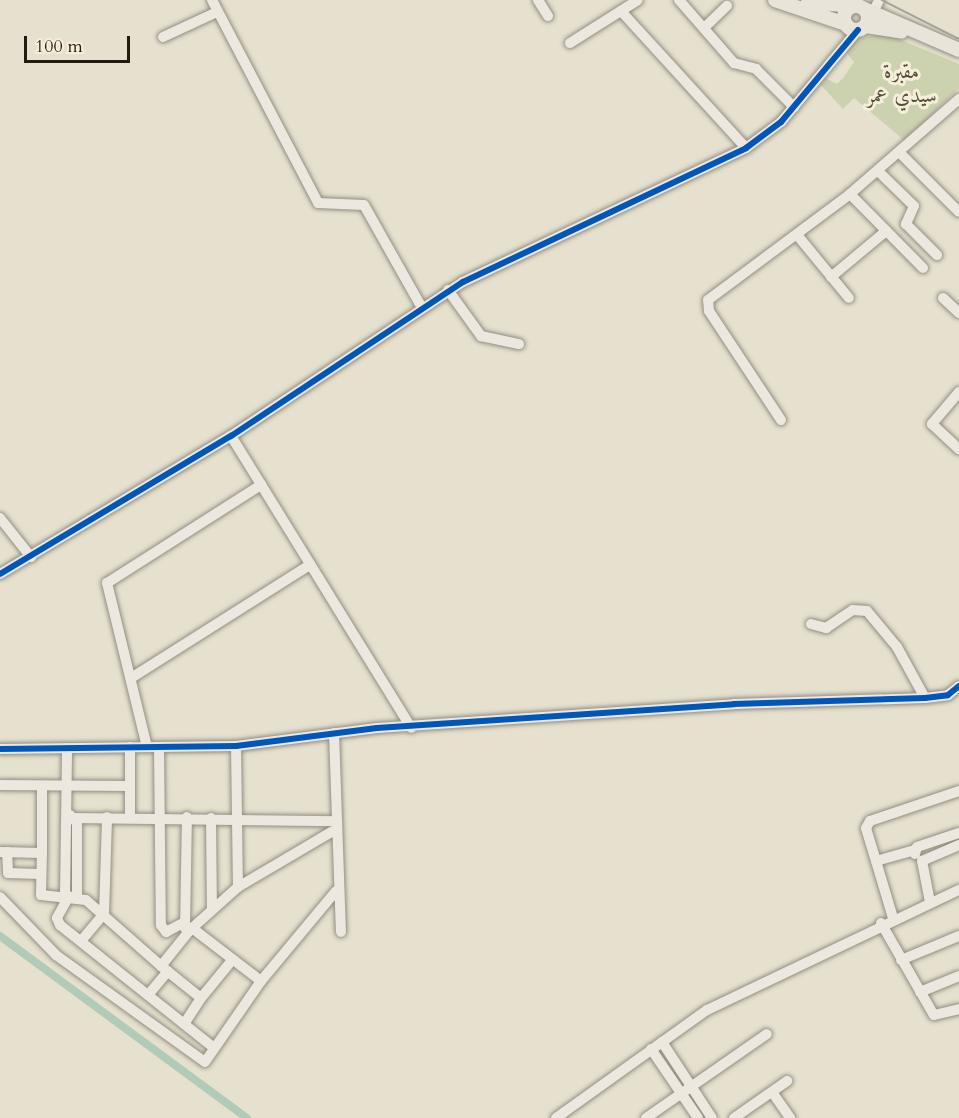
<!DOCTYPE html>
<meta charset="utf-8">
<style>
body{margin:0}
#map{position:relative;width:959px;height:1118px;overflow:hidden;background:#e6e0ce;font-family:Cardo,Amiri,serif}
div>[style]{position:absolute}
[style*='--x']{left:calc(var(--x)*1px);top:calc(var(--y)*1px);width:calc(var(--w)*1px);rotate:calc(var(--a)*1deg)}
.green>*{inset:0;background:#ccd2b0}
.canal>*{height:8px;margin:-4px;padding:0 4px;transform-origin:4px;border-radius:4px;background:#b2cab8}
.roads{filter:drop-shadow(0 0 2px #928e83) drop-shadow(0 0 2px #928e83)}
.minor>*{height:10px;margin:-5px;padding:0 5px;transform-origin:5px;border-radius:5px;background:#ece8df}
.major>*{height:14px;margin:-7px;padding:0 7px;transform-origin:7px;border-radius:7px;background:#e9e4da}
.major>.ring{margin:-7px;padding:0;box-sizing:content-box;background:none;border:14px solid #e9e4da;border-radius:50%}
.tram>*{height:1.5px;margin:-0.75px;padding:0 0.75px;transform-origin:0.75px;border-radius:0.75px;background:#a5a29a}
.cycleway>*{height:6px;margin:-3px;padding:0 3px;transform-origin:3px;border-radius:3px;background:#0057b8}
span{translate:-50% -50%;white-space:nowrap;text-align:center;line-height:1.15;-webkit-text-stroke:6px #f6eed9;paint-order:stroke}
.park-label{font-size:21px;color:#4f4e38;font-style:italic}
.scale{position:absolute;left:24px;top:36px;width:106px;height:27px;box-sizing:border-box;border:3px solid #231b10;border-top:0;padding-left:8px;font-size:18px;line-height:21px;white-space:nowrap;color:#231b10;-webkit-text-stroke:4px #f6eed9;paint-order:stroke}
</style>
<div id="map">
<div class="green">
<div style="clip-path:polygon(884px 33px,959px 64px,959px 88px,905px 141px,854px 98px,843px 109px,820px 84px,825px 78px,837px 84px,844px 77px,854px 62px,845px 51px,858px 39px)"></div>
</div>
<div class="canal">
<div style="--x:0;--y:936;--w:307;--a:36.4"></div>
</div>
<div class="roads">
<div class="minor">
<div style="--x:212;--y:0;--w:229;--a:62.4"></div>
<div style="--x:318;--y:203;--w:46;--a:2.5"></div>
<div style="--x:364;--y:205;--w:116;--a:60.6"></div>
<div style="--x:538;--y:0;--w:19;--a:58"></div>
<div style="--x:679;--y:0;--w:84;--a:48.9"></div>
<div style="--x:734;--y:63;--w:23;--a:15"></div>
<div style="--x:756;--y:69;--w:54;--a:45"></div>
<div style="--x:621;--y:11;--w:185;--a:47.6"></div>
<div style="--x:870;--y:18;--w:20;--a:-63"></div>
<div style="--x:704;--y:28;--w:32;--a:-44"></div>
<div style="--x:163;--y:37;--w:60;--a:-24.8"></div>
<div style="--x:570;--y:43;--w:80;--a:-32.3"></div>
<div style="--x:900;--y:153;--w:83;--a:45"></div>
<div style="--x:878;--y:171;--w:50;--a:44.2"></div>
<div style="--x:914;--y:206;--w:20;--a:114"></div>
<div style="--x:906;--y:224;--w:44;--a:45"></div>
<div style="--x:850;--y:194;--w:104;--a:45.4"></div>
<div style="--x:798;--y:236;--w:80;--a:50.6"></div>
<div style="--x:831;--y:277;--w:72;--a:-39.9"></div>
<div style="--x:448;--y:290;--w:57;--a:54.3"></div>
<div style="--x:481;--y:336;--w:39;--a:12"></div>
<div style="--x:943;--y:298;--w:22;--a:43"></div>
<div style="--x:959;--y:392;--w:42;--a:130.2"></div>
<div style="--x:932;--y:424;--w:37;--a:43"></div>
<div style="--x:781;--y:420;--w:131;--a:-123.4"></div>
<div style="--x:709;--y:311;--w:11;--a:-95"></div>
<div style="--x:708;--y:300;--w:177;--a:-36.7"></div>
<div style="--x:850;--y:194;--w:145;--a:-41.1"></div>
<div style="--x:231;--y:436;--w:343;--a:58.3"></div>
<div style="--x:0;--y:518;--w:50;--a:51.5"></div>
<div style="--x:0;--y:574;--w:269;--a:-30.9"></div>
<div style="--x:231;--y:436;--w:278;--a:-33.6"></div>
<div style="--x:463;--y:282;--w:313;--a:-25.3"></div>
<div style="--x:746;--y:148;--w:44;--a:-36.6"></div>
<div style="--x:781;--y:122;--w:120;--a:-50.1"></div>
<div style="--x:811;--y:624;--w:16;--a:15"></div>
<div style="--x:826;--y:628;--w:32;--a:-34"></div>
<div style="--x:853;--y:610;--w:14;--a:4"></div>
<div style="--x:867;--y:611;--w:47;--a:50.2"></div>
<div style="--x:897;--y:647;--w:58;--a:61.2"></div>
<div style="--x:131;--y:678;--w:212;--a:-32.3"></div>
<div style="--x:334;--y:733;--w:199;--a:88"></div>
<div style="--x:236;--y:746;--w:141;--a:89.2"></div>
<div style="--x:130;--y:747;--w:69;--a:90"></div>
<div style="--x:147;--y:747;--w:169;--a:-103.7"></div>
<div style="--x:107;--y:583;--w:183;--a:-32.5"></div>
<div style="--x:159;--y:747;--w:178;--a:89.4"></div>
<div style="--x:161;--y:925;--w:9;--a:54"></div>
<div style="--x:166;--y:932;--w:21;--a:-28"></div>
<div style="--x:0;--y:749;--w:236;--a:-0.7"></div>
<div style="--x:236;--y:746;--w:142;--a:-7.3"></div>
<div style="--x:377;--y:728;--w:358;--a:-3.8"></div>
<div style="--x:734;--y:704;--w:191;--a:-1.8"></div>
<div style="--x:925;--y:698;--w:23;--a:-7"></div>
<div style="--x:948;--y:695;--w:14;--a:-39"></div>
<div style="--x:0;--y:785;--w:130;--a:0.4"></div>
<div style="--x:70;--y:815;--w:11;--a:49"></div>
<div style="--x:77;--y:823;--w:74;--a:90"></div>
<div style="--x:76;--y:818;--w:257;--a:0.7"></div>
<div style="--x:211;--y:818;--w:91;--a:89.4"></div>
<div style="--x:0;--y:852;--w:42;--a:1.4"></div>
<div style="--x:42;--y:853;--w:42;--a:91.4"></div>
<div style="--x:41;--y:895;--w:45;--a:6.3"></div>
<div style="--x:86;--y:900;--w:100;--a:41.3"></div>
<div style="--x:161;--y:966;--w:46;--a:-51.1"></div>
<div style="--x:190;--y:930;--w:64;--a:-41.9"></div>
<div style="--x:238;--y:887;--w:110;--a:-30.5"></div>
<div style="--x:7;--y:852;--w:21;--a:87"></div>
<div style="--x:8;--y:873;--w:32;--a:2"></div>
<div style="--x:42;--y:853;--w:67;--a:-90"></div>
<div style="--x:915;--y:854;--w:7;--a:-74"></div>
<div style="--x:917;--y:847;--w:44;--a:-18.4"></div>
<div style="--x:876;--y:861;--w:34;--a:-107"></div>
<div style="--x:866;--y:828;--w:8;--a:-60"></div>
<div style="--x:870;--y:821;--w:94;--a:-18.6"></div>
<div style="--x:65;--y:896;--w:148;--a:-89.2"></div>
<div style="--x:69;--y:896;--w:25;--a:119"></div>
<div style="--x:57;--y:918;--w:8;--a:67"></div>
<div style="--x:60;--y:925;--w:197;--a:38.6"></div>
<div style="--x:0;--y:897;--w:81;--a:46"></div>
<div style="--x:56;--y:955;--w:183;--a:35.7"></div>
<div style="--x:205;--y:1062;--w:98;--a:-55.3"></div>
<div style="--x:261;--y:981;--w:117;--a:-50.2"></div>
<div style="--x:930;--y:902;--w:42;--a:-101"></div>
<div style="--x:922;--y:861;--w:40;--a:-23.4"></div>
<div style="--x:893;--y:918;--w:59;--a:-106.6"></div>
<div style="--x:876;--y:861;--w:41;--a:-15.8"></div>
<div style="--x:881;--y:923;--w:106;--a:60.1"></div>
<div style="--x:934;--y:1015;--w:26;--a:-13"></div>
<div style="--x:185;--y:928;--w:111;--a:-89"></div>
<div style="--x:192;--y:928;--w:87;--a:37.5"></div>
<div style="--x:81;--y:941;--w:35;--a:-50"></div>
<div style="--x:104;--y:914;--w:97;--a:-88.2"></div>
<div style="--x:901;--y:960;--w:63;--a:-22.5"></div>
<div style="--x:161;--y:966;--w:51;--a:38.7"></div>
<div style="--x:201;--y:998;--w:31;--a:123"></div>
<div style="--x:920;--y:992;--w:42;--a:-22.3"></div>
<div style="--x:148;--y:995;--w:31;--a:-50"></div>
<div style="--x:201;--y:998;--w:50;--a:-50.6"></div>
<div style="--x:662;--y:1042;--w:91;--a:56.7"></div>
<div style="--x:651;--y:1049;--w:83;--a:55.7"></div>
<div style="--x:772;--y:1092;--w:32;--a:55"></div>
<div style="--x:556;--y:1118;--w:186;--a:-35.6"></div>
<div style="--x:707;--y:1010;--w:279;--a:-25.5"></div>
<div style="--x:646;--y:1118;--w:147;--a:-34.8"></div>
<div style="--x:734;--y:1118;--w:65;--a:-34.9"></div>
</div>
<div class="major">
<div style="--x:775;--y:0;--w:75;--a:18.7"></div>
<div style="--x:808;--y:2;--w:46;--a:5"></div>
<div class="ring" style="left:844px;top:6px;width:10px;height:10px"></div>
<div style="--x:864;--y:9;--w:103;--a:23.3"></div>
<div style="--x:866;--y:26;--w:36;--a:9"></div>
</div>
</div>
<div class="tram">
<div style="--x:882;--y:0;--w:86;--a:26.9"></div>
</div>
<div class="cycleway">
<div style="--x:0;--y:574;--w:269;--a:-30.9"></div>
<div style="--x:231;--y:436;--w:278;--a:-33.6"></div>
<div style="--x:463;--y:282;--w:313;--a:-25.3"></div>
<div style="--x:746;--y:148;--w:44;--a:-36.6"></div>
<div style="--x:781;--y:122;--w:120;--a:-50.1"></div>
<div style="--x:0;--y:749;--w:236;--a:-0.7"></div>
<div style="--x:236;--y:746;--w:142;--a:-7.3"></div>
<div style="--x:377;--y:728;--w:358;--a:-3.8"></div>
<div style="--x:734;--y:704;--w:191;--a:-1.8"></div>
<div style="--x:925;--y:698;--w:23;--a:-7"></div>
<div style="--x:948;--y:695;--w:14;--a:-39"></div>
</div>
<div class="park-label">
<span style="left:902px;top:84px">مقبرة<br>سيدي عمر</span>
</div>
<div class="scale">100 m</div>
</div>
